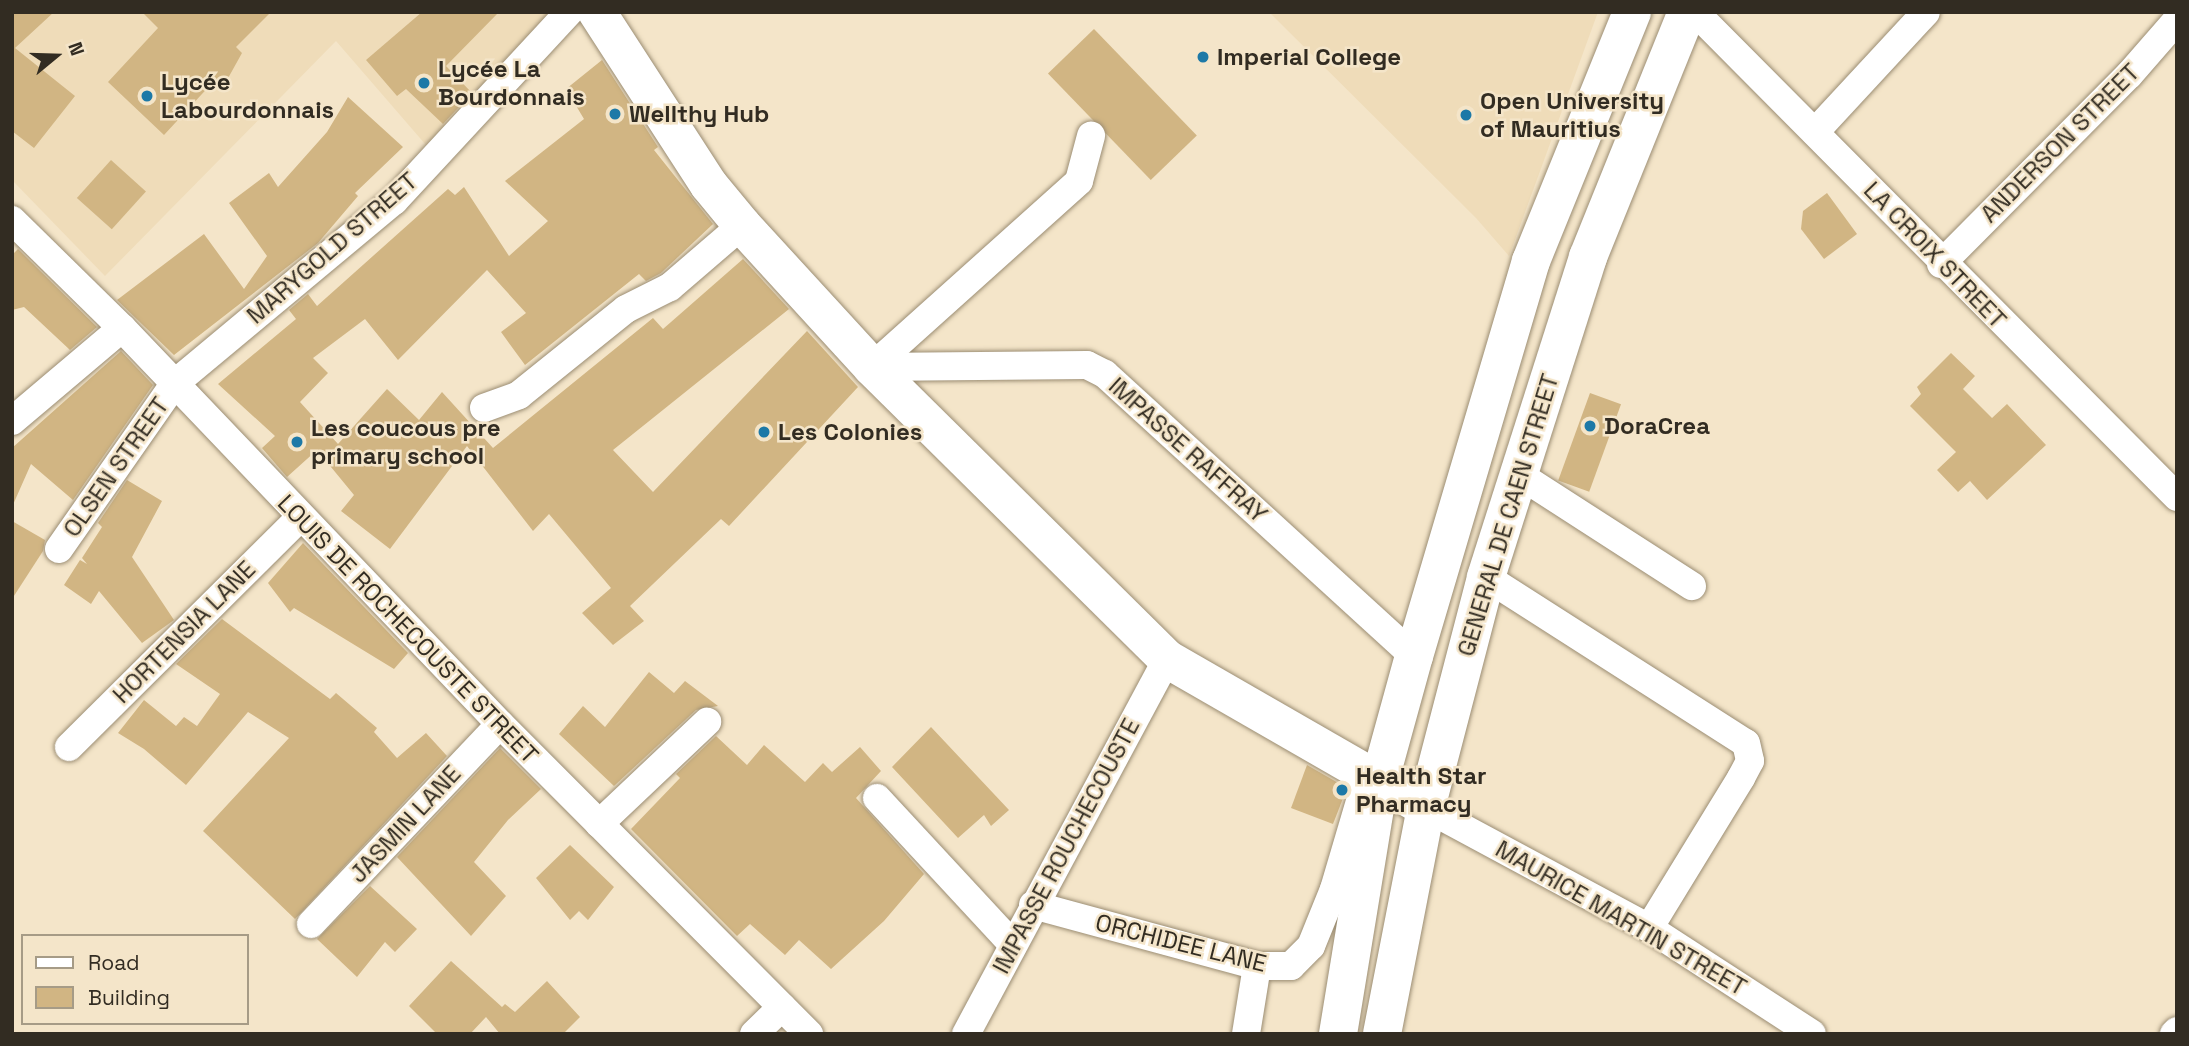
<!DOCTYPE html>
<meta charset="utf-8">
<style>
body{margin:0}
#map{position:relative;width:2189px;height:1046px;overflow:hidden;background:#f4e5c9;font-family:"Space Grotesk",sans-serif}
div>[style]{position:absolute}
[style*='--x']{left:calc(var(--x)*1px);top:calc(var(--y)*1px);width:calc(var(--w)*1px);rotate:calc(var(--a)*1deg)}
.built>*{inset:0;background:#efdcb9}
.building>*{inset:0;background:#d1b583;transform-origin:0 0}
.roads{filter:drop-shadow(0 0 2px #9b8d73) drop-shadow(0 0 2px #9b8d73)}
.street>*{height:28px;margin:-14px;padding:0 14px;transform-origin:14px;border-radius:14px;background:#fff}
.secondary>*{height:38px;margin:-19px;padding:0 19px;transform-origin:19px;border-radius:19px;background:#fff}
.dots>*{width:19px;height:19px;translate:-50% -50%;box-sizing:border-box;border:4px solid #f4e5c9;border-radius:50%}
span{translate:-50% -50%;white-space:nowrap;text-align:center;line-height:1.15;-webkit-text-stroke:5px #f4e5c9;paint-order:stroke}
.poi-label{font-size:24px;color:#322c22;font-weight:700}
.left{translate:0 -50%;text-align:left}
.street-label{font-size:24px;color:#322c22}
.frame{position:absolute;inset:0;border:14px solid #322c22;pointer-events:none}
.legend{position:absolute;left:21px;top:934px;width:228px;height:91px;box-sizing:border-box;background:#f4e5c9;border:2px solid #a69b86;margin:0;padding:9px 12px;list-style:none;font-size:21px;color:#322c22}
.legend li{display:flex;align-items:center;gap:14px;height:35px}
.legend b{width:35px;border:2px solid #a69b86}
.north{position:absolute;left:21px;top:21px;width:70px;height:70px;-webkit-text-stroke:5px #f4e5c9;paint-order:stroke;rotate:71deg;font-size:19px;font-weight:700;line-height:28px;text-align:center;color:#322c22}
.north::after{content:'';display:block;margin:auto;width:24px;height:32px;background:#322c22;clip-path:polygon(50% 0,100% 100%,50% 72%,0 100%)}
</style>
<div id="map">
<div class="built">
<div style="clip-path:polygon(12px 12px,387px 13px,561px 12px,432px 152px,336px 41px,105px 276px,12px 180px)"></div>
<div style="clip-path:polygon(1269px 12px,1598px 12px,1509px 256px,1476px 218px)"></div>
</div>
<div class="building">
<div style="clip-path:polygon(12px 12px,54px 12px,15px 48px,75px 96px,34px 148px,12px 131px)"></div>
<div style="clip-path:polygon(142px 12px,271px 12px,236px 47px,242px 53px,222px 89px,214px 81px,164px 135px,108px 82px,158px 28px)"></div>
<div style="clip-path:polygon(422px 12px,499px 12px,446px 66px,472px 93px,443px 124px,406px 89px,397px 96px,366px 60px)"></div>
<div style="left:1094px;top:29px;width:148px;height:64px;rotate:46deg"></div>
<div style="clip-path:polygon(602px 60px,658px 147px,654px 150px,713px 224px,661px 273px,646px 281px,639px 274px,525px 365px,501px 332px,526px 313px,487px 270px,398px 360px,365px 319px,313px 358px,328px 373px,300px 402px,338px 444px,387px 389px,419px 420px,442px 392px,493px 448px,653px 318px,663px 329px,743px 259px,789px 309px,613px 450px,653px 492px,807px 331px,858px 387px,729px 526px,721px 519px,630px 606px,644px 621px,613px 645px,582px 613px,611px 588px,549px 514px,533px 531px,467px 446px,390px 549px,341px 511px,354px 495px,317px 450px,287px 477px,262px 448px,275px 436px,218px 384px,296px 319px,289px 310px,308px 294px,317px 306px,448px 189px,455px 195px,464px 187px,509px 256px,548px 221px,505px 181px,584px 119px,566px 89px)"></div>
<div style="clip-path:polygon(348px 97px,403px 147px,355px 193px,358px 196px,318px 243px,174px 355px,117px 300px,204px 234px,244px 289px,267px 256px,229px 203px,269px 173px,278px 187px,327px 132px)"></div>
<div style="left:111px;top:160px;width:47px;height:51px;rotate:42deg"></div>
<div style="clip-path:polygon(1827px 193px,1857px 234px,1824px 259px,1801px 229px,1803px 211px)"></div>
<div style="clip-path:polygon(18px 249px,97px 327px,70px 350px,24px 307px,12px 310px,12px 255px)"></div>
<div style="clip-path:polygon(121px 351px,153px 385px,73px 500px,31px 464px,12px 507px,12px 448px)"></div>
<div style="clip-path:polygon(1951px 353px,1975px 376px,1963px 389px,1992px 418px,2007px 404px,2046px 445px,1987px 500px,1970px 481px,1958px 492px,1937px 470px,1956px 452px,1910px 406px,1921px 394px,1917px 387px)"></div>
<div style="left:1590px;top:393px;width:33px;height:93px;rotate:20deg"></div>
<div style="clip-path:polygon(127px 480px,162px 501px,132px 557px,174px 620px,142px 643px,99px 591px,91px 604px,64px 585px,80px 560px,87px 564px,82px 558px,102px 527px,98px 523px)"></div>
<div style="clip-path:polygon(12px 521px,45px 540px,43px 551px,12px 599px)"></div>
<div style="clip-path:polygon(303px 543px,408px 653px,394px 669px,294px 608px,290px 612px,268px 583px)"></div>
<div style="clip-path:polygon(222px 619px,330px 699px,336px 693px,377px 728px,374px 732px,397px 758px,426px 733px,447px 756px,295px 919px,203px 831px,289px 738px,248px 712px,186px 785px,144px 749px,118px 733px,144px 700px,176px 726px,184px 717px,197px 726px,220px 694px,176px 664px)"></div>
<div style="clip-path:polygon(649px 672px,674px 693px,685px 681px,718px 706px,696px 710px,614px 786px,559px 734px,583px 706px,605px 727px)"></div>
<div style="clip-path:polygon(931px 727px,1009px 810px,991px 826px,984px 815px,958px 838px,892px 767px)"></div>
<div style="clip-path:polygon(716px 736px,747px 765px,764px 745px,805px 782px,823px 763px,832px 772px,860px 747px,881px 771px,856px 798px,924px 874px,884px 921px,831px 969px,799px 940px,785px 955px,750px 924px,737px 936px,631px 829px,680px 778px,676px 774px)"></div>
<div style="clip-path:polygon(500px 748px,541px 789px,508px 820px,474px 862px,506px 896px,471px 936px,397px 857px)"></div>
<div style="clip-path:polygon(1307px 765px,1347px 788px,1333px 824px,1291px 808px)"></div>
<div style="clip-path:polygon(570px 845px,614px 887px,588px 920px,579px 911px,570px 920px,536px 878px)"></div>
<div style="clip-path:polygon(370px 886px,417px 929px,395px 952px,385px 942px,357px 977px,317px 939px)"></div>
<div style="clip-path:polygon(451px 961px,502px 1007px,505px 1004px,515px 1012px,547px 981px,580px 1017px,563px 1034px,500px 1034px,486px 1017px,470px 1034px,437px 1034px,409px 1006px)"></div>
</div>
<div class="roads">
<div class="street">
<div style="--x:1695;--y:12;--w:684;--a:45.18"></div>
<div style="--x:1815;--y:132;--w:163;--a:-47.2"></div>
<div style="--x:12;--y:220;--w:154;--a:44.5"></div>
<div style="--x:122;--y:328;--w:547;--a:46.33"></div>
<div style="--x:500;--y:724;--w:438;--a:45.1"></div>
<div style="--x:1941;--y:264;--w:267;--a:-45.2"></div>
<div style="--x:2129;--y:75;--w:73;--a:-48.9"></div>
<div style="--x:872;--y:367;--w:215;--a:-0.5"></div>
<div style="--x:1087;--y:365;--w:20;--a:27"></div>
<div style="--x:1105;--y:374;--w:418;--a:42.4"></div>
<div style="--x:872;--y:367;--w:278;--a:-41.9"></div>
<div style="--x:1079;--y:181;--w:47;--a:-75.1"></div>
<div style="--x:484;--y:408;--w:37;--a:-20"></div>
<div style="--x:519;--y:395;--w:137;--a:-38.8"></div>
<div style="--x:626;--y:309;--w:49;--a:-26.6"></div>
<div style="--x:670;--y:287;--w:95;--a:-40.7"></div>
<div style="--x:12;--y:421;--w:144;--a:-40.2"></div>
<div style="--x:1518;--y:474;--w:207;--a:32.8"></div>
<div style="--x:59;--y:549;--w:201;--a:-55.1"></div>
<div style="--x:174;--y:384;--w:286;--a:-39.8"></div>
<div style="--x:394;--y:201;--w:258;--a:-47.2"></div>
<div style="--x:1486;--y:577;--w:308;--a:32.6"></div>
<div style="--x:1746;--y:743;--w:18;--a:77"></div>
<div style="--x:1750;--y:761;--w:19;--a:118"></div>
<div style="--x:1741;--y:778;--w:176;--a:121.5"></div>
<div style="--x:69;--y:747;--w:325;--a:-44.8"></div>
<div style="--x:877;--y:798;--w:200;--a:47.2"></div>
<div style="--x:1426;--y:808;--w:253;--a:28.3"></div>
<div style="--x:1649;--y:928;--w:194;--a:33"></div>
<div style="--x:599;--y:824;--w:149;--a:-43.4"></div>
<div style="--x:1033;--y:905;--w:232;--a:15.2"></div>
<div style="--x:1257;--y:966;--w:34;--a:0"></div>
<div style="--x:1291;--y:966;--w:28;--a:-45"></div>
<div style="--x:1311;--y:946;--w:61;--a:-68"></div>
<div style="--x:1334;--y:889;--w:102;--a:-73.5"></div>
<div style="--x:311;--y:924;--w:275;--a:-46.6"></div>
<div style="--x:754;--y:1034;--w:39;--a:-44"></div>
<div style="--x:966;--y:1034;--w:425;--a:-61.8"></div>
<div style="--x:1246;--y:1034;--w:69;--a:-80.8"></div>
<div style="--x:2174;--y:1034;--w:4;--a:-45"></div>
</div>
<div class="secondary">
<div style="--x:597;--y:12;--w:206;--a:57.1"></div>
<div style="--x:709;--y:185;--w:52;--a:50.5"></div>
<div style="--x:742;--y:225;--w:193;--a:47.5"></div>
<div style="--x:872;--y:367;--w:415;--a:44.7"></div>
<div style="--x:1167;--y:659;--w:299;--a:29.9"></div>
<div style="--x:1338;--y:1034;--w:254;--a:-80.7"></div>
<div style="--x:1379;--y:783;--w:132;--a:-74.6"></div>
<div style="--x:1414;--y:656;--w:412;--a:-73.5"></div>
<div style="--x:1531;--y:261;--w:269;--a:-67.9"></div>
<div style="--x:1382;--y:1034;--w:230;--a:-79"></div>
<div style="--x:1426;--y:808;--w:239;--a:-75.4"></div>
<div style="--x:1486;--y:577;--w:336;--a:-72.3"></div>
<div style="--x:1588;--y:257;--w:264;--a:-68"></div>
</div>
</div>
<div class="dots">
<div style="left:1203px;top:57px;background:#1d79a7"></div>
<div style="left:424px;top:83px;background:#1d79a7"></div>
<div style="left:147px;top:96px;background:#1d79a7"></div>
<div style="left:615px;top:114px;background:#1d79a7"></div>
<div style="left:1466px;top:115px;background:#1d79a7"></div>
<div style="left:1590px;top:426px;background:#1d79a7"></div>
<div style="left:764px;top:432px;background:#1d79a7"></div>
<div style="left:297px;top:442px;background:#1d79a7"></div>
<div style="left:1342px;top:790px;background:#1d79a7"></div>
</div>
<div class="poi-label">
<span class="left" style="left:1217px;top:57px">Imperial College</span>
<span class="left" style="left:438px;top:83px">Lycée La<br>Bourdonnais</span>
<span class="left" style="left:161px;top:96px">Lycée<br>Labourdonnais</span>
<span class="left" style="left:1480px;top:115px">Open University<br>of Mauritius</span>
<span class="left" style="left:629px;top:114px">Wellthy Hub</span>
<span class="left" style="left:1604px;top:426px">DoraCrea</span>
<span class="left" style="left:311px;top:442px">Les coucous pre<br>primary school</span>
<span class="left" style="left:778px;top:432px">Les Colonies</span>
<span class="left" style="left:1356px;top:790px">Health Star<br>Pharmacy</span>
</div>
<div class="street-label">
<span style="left:2060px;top:143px;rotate:-45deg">ANDERSON STREET</span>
<span style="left:332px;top:248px;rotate:-41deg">MARYGOLD STREET</span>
<span style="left:1935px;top:255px;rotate:46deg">LA CROIX STREET</span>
<span style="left:1188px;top:450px;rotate:42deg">IMPASSE RAFFRAY</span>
<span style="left:116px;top:467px;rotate:-55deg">OLSEN STREET</span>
<span style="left:1508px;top:515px;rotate:-73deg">GENERAL DE CAEN STREET</span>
<span style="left:408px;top:629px;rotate:46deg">LOUIS DE ROCHECOUSTE STREET</span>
<span style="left:184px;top:632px;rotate:-45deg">HORTENSIA LANE</span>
<span style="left:405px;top:824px;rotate:-47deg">JASMIN LANE</span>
<span style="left:1066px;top:846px;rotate:-62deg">IMPASSE ROUCHECOUSTE</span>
<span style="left:1621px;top:918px;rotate:30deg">MAURICE MARTIN STREET</span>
<span style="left:1181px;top:943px;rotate:14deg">ORCHIDEE LANE</span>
</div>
<div class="frame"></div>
<ul class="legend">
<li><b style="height:9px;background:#fff"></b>Road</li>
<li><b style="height:19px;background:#d1b583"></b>Building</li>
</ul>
<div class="north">N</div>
</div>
